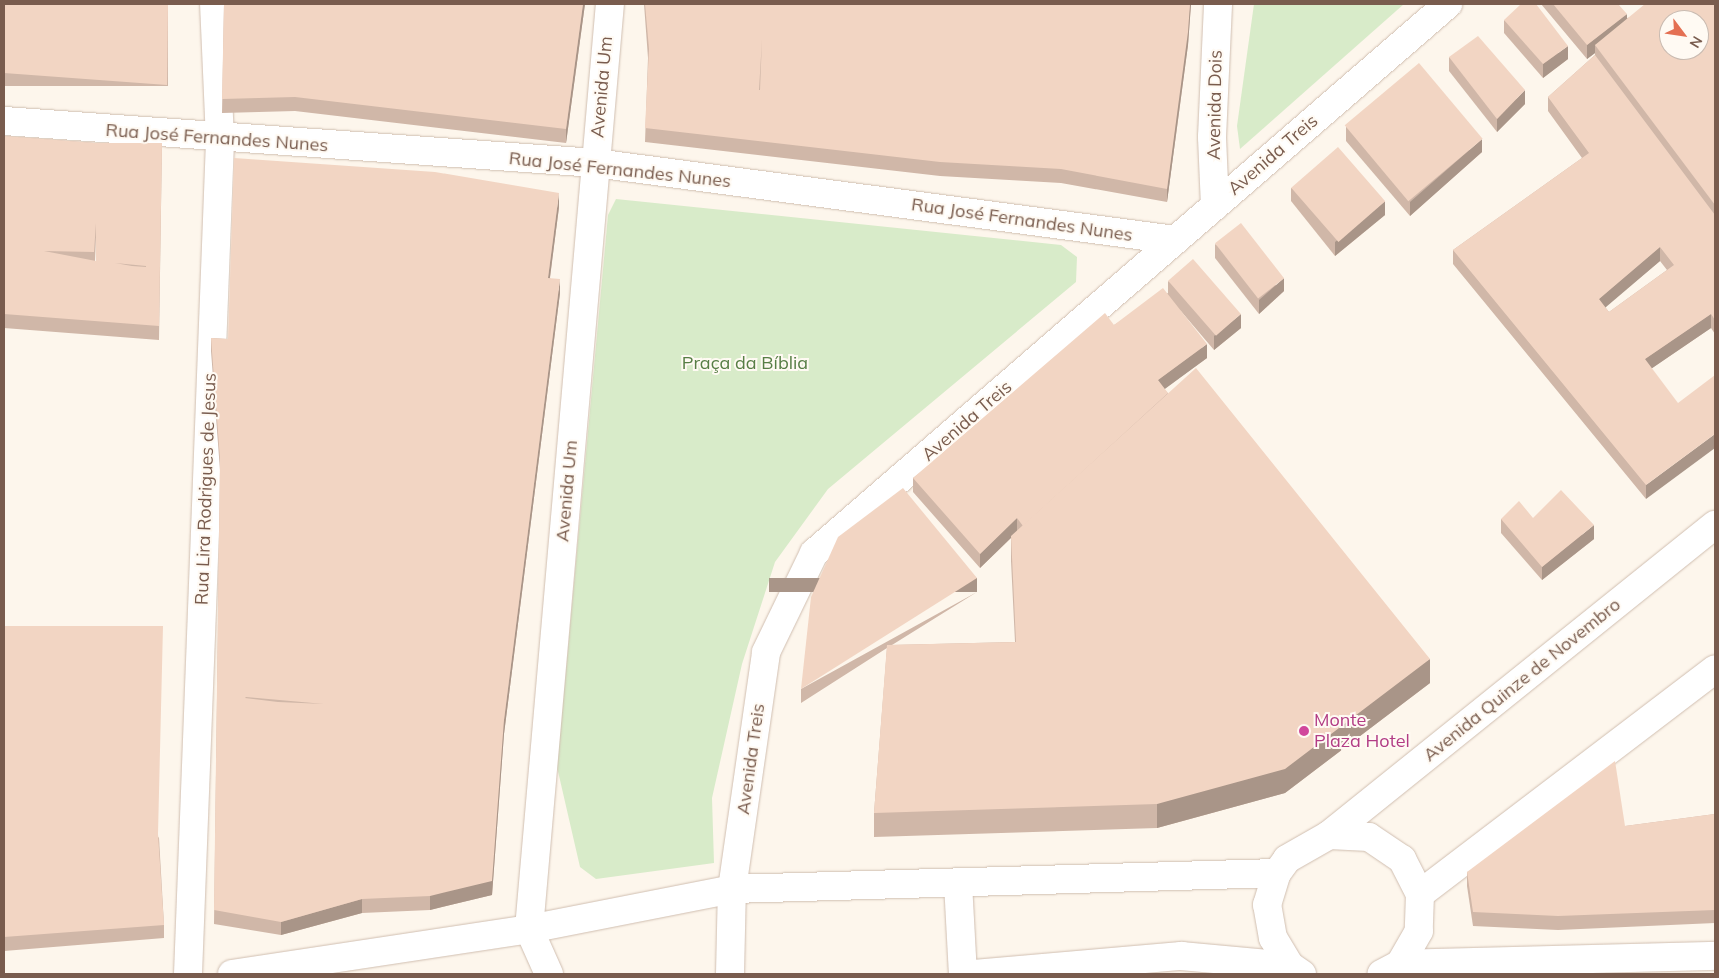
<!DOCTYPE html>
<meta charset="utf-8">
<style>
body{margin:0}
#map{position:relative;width:1719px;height:978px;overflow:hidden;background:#fdf6ec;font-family:Mulish,sans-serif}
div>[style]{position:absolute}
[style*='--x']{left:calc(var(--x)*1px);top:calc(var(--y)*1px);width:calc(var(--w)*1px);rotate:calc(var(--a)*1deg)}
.green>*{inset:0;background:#d8ebc9}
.roads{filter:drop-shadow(0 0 1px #d0beb0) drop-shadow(0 0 1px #d0beb0)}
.street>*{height:28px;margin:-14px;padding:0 14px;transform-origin:14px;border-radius:14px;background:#fff}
.secondary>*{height:28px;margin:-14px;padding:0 14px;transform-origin:14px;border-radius:14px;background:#fff}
.wall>*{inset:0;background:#d0b7a8;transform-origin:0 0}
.shaded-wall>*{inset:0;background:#a99588;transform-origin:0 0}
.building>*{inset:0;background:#f2d5c3;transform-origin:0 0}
.dots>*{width:14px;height:14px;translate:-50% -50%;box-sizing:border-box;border:2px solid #fffaf3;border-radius:50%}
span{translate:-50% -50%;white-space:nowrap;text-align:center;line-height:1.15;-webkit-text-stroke:4px #fffaf3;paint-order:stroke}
.street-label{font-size:18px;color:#795c4e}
.park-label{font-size:18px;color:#577e45}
.hotel-label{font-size:18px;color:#b23c85}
.left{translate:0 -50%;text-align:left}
.frame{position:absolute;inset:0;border:5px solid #795c4e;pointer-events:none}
.north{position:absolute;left:1659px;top:10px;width:50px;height:50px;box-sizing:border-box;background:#fffaf3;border:1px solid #c9bbb1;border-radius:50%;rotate:121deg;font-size:14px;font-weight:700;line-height:20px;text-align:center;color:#795c4e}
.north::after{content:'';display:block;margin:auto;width:18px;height:22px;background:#e47053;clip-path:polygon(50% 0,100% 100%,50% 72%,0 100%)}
</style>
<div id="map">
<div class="green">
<div style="clip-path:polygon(1254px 4px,1404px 4px,1240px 149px,1237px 126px)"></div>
<div style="clip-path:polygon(616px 199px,1061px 245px,1077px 257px,1076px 282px,828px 489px,775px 562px,742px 664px,712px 798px,714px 863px,596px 879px,580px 867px,557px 767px,608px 215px)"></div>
</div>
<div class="roads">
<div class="street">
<div style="--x:4;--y:121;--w:592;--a:4.06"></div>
<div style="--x:595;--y:163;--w:585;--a:7.56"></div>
<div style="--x:1215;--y:206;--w:69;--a:-92.5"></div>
<div style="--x:1212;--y:137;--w:133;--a:-87.4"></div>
<div style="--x:958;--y:883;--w:91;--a:86.9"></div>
<div style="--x:188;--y:974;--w:835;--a:-87.8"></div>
<div style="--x:220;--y:140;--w:136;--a:-92.5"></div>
<div style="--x:549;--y:974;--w:49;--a:-114"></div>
<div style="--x:529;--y:929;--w:929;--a:-85"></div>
<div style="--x:730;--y:974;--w:85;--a:-88.7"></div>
<div style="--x:732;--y:889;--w:239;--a:-81.8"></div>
<div style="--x:766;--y:652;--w:110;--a:-64.1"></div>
<div style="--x:814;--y:553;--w:839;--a:-40.89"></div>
</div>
<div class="secondary">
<div style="--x:1329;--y:835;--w:495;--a:-38.8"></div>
<div style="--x:1420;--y:894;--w:371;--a:-37.3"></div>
<div style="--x:1400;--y:964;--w:315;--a:-1.5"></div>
<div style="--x:232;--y:974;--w:300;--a:-8.6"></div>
<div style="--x:529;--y:929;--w:207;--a:-11.1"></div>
<div style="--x:732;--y:889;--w:545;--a:-1.68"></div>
<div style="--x:974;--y:974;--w:208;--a:-5"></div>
<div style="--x:1181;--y:956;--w:109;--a:5.2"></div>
<div style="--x:1302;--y:974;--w:14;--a:-146"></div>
<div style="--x:1290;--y:966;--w:33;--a:-121"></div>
<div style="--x:1273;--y:938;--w:34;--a:-100"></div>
<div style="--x:1267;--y:905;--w:34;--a:-73"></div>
<div style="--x:1277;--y:873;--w:17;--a:-54"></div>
<div style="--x:1287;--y:859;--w:48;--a:-29.7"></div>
<div style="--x:1329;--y:835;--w:40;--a:2.9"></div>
<div style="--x:1369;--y:837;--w:40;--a:34"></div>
<div style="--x:1402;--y:859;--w:39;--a:63"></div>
<div style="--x:1420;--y:894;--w:37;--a:92"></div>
<div style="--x:1419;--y:931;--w:38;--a:120"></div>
<div style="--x:1400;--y:964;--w:21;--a:152"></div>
</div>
</div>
<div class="wall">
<div style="left:4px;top:4px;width:164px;height:82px"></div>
<div style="clip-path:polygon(224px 4px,585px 4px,566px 143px,295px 111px,222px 113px)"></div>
<div style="clip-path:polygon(644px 4px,1191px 4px,1188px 45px,1167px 202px,1061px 183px,940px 176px,645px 142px,648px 58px)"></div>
<div style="clip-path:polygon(evenodd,1541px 4px,1618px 4px,1627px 18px,1715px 4px,1715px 334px,1711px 328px,1652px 368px,1646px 499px,1453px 264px,1453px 250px,1582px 158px,1548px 111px,1548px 97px,1595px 55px,1595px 53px,1587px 59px,1541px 4px,1660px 261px,1667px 270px,1609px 312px,1605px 307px,1660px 261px)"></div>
<div style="clip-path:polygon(1504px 20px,1568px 59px,1543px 78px,1504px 33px)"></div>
<div style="clip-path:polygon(1449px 57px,1525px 104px,1497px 132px,1449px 71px)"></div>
<div style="clip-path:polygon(1346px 127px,1482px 152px,1410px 216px,1346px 141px)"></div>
<div style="clip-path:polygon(evenodd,4px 136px,96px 143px,162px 143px,159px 340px,4px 328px,4px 136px,96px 237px,96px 261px,95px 261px,96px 237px)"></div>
<div style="clip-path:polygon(1291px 188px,1385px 215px,1335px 256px,1291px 201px)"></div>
<div style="clip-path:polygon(559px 207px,550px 278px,560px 293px,504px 734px,492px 895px,430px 910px,362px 913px,281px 935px,214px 924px,220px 470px,211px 351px,211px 338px,228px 339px)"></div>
<div style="clip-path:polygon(1215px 244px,1284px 291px,1259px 314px,1215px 258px)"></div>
<div style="clip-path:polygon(1168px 281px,1241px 328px,1214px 350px,1180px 310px,1207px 358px,1164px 389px,1430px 683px,1285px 793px,1157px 828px,874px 837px,874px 813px,887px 648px,801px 703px,801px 689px,977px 592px,892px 645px,1015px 642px,1011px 561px,1011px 538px,980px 568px,913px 492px,913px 478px,1114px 325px,1168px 293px)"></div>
<div style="clip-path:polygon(1533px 518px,1594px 539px,1542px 580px,1501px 533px,1501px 519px)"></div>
<div style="clip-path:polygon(4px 626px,159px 838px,164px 925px,164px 938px,4px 951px)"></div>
<div style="clip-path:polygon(1715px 814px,1715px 923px,1558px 930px,1473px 926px,1467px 886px,1467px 872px,1625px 826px)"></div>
</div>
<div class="shaded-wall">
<div style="clip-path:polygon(583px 4px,585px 4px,566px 143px,566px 129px)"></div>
<div style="clip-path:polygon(1190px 4px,1191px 4px,1188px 45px,1167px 202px,1167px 189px)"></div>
<div style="clip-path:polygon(1627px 14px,1627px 28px,1595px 45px,1595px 53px,1587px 59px,1587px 45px)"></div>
<div style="clip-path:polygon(1568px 46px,1568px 59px,1543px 78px,1543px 64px)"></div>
<div style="clip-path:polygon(1525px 90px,1525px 104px,1497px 132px,1497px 119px)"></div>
<div style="clip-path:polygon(1482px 139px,1482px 152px,1410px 216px,1410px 202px)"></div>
<div style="clip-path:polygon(559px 193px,559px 207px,548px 292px,548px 278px)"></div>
<div style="clip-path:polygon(1385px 201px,1385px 215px,1335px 256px,1335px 242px)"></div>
<div style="clip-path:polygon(1660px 247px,1660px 261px,1599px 313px,1599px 299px)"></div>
<div style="clip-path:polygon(1284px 278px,1284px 291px,1259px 314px,1259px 300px)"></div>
<div style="clip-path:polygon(560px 279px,560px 293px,504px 734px,492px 895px,430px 910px,430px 896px,504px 720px)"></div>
<div style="clip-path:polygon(1241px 314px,1241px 328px,1214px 350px,1214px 336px)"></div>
<div style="clip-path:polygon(1711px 314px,1711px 328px,1645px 373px,1645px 359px)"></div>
<div style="clip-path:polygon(1207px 344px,1207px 358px,1158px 394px,1158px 380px)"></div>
<div style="clip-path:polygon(1715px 434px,1715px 448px,1646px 499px,1646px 485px)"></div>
<div style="clip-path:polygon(1017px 518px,1017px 532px,980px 568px,980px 554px)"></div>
<div style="clip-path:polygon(1594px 525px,1594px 539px,1542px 580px,1542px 567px)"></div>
<div style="left:977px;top:578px;width:14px;height:208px;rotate:90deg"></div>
<div style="clip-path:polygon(1430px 659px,1430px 683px,1285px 793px,1157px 828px,1157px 804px)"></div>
<div style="clip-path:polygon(362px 899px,362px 913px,281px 935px,281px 922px)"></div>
</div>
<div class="building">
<div style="clip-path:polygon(4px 4px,168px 4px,167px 85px,4px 73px)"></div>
<div style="clip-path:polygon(224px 4px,583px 4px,566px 129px,295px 97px,222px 99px)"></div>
<div style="clip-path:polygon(evenodd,645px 4px,1190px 4px,1188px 32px,1167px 189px,1061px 169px,940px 162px,645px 128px,649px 49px,645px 4px,762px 39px,760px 90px,759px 90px,762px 39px)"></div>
<div style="clip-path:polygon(1521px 4px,1536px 4px,1568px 46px,1543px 64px,1504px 20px)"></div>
<div style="clip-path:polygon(1553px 4px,1618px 4px,1627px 14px,1587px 45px)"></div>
<div style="clip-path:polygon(evenodd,1645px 4px,1715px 4px,1715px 205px,1595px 45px,1645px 4px,1669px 20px,1699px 20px,1699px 50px,1669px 50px,1669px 20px)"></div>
<div style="clip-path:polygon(1478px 36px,1525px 90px,1497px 119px,1449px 57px)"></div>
<div style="clip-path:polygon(evenodd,1595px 55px,1715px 215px,1715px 320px,1711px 314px,1645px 359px,1678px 403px,1715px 375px,1715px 434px,1646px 485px,1453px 250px,1589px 153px,1548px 97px,1595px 55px,1660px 247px,1674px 265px,1609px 312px,1599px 299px,1660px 247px)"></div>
<div style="left:1419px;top:63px;width:99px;height:97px;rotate:50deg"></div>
<div style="clip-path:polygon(evenodd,4px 136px,96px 143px,162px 143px,159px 326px,4px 314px,4px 136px,96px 223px,96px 261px,44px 251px,94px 252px,96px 223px,4px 136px,115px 263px,146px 266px,146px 267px,132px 266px,115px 263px)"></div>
<div style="left:1338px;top:147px;width:72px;height:62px;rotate:49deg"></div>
<div style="clip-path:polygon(evenodd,234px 158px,435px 172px,559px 193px,548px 278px,560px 279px,504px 720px,492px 881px,430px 896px,362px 899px,281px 922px,214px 910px,220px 459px,211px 338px,228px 339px,234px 158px,246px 697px,324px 704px,278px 702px,245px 698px,246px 697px)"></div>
<div style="left:1241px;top:223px;width:70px;height:33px;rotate:52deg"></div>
<div style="left:1193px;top:259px;width:73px;height:33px;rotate:49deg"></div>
<div style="clip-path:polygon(1163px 288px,1207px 344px,1158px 380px,1168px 393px,1023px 526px,1017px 518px,980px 554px,913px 478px,1105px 313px,1114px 325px)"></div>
<div style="clip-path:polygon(1196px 368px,1430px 659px,1285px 769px,1157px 804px,874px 813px,887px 645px,1016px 642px,1011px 536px)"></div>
<div style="clip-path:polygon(903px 488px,977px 578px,801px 689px,811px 597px,838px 537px)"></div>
<div style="clip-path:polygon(1561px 490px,1594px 525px,1542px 567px,1501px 519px,1519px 501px,1533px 518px)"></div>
<div style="clip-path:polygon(4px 626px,163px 626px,158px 834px,164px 925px,4px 937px)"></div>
<div style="clip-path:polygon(1615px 761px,1625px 826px,1715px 814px,1715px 910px,1558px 916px,1473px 912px,1467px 872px)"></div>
</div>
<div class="dots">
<div style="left:1304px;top:731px;background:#d1479c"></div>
</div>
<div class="street-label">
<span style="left:602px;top:87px;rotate:-85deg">Avenida Um</span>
<span style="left:1215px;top:105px;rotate:-89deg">Avenida Dois</span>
<span style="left:217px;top:138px;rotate:4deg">Rua José Fernandes Nunes</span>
<span style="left:1273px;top:155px;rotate:-41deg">Avenida Treis</span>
<span style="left:620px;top:170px;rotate:6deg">Rua José Fernandes Nunes</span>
<span style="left:1022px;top:220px;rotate:8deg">Rua José Fernandes Nunes</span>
<span style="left:967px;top:421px;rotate:-41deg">Avenida Treis</span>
<span style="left:206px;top:489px;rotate:-88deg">Rua Lira Rodrigues de Jesus</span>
<span style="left:567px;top:491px;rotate:-85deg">Avenida Um</span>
<span style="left:1522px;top:680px;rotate:-39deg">Avenida Quinze de Novembro</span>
<span style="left:751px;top:759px;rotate:-82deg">Avenida Treis</span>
</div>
<div class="park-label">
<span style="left:745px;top:363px">Praça da Bíblia</span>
</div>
<div class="hotel-label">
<span class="left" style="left:1314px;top:731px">Monte<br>Plaza Hotel</span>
</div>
<div class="frame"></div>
<div class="north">N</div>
</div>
